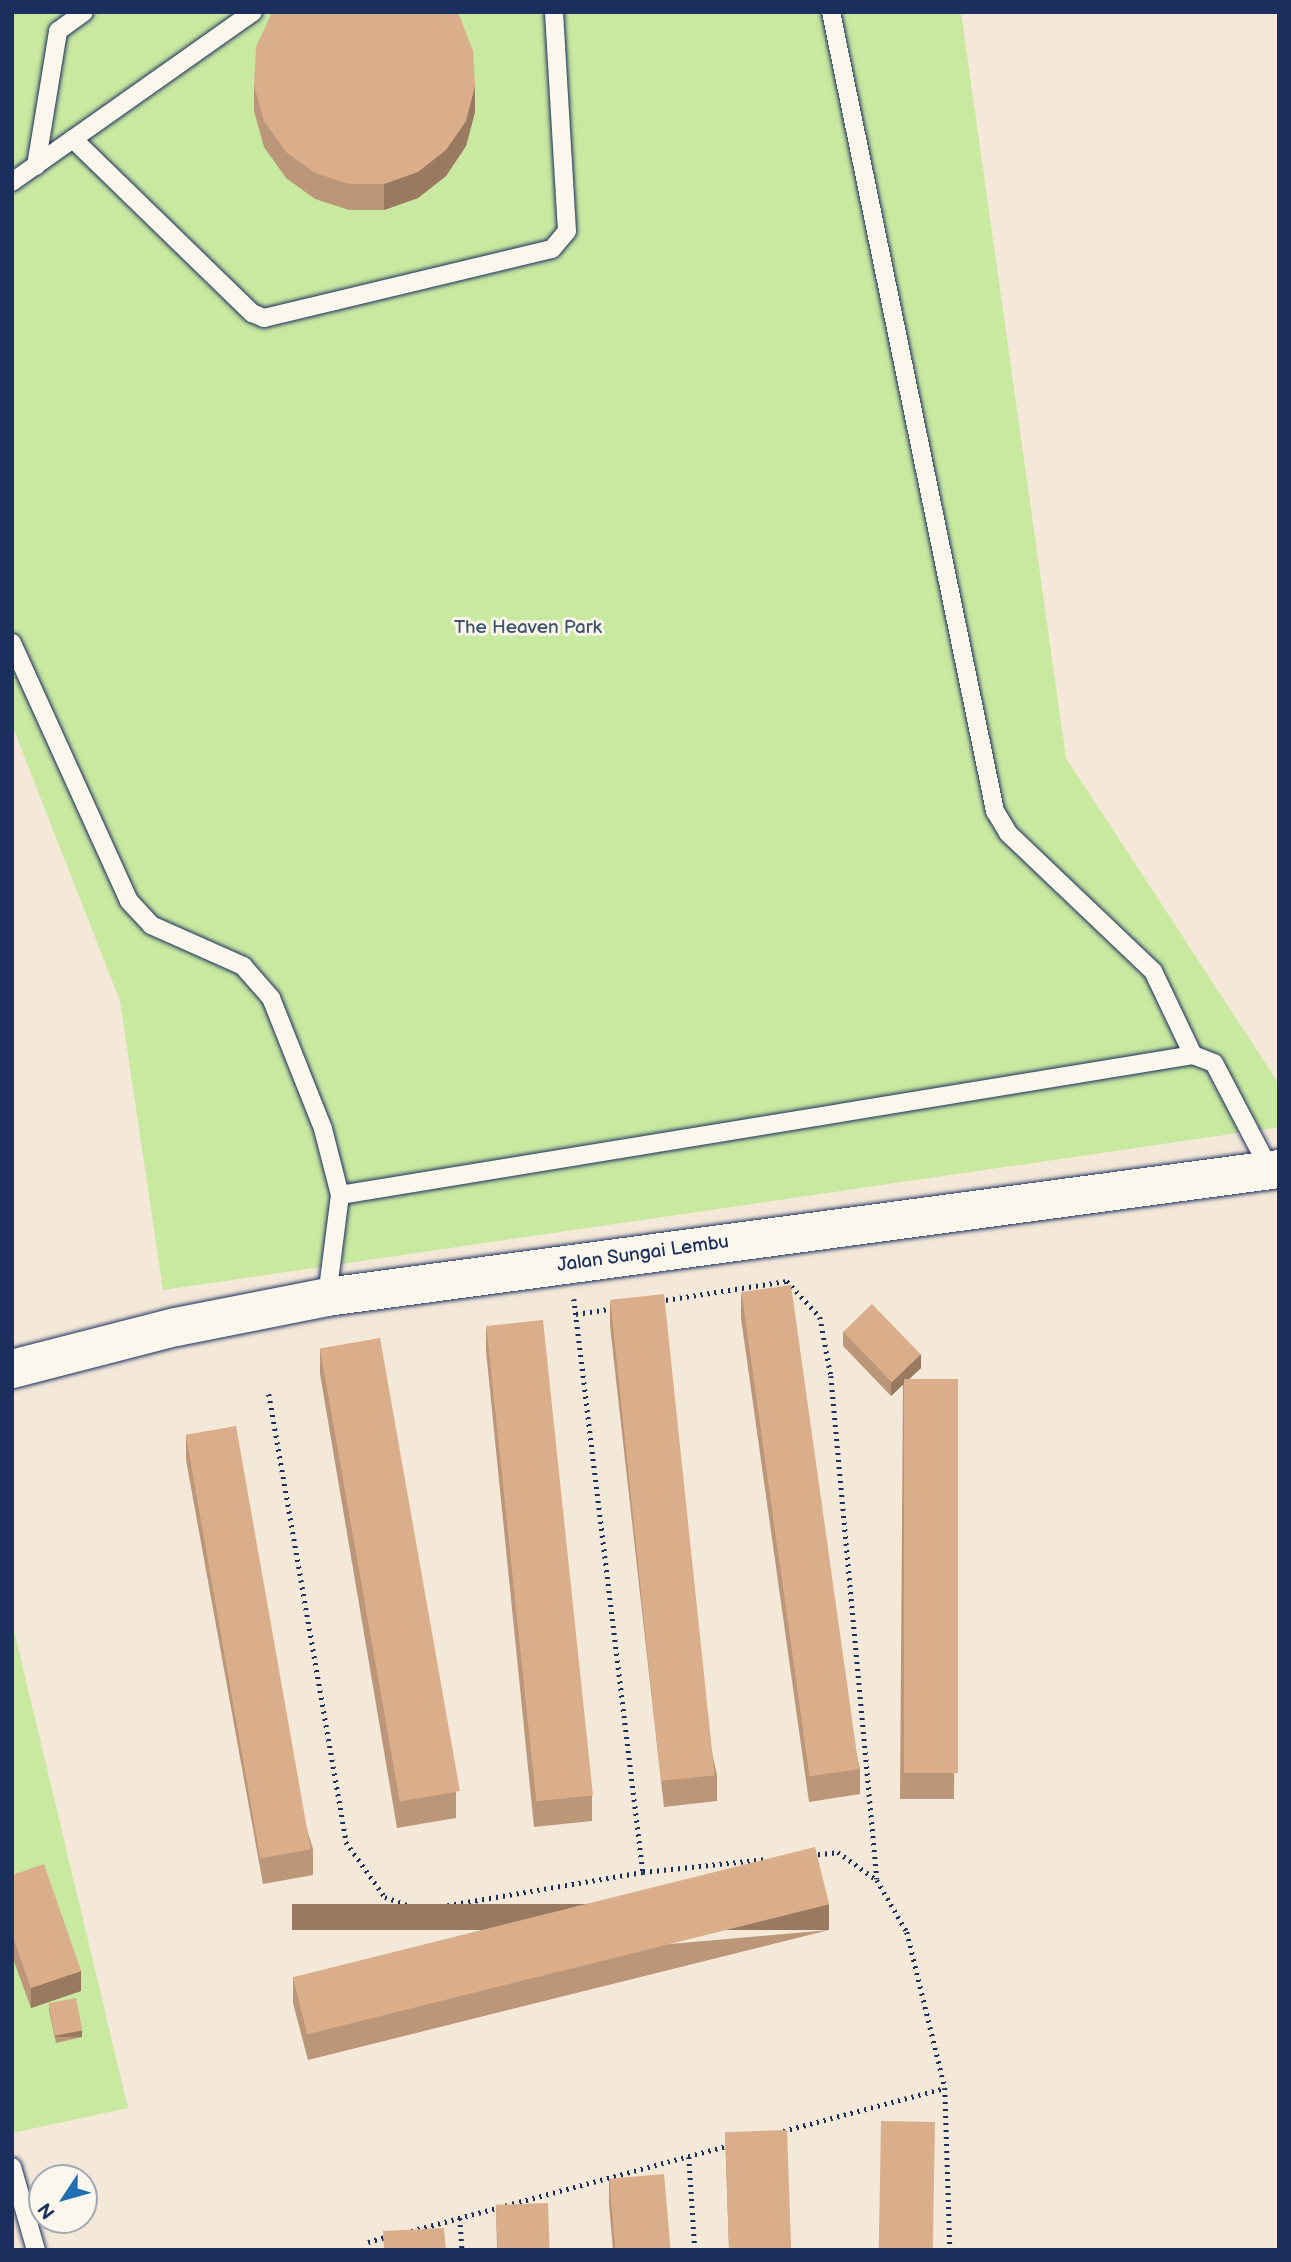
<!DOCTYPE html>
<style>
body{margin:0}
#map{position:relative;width:1291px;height:2262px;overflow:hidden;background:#f4e8d9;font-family:"Balsamiq Sans",sans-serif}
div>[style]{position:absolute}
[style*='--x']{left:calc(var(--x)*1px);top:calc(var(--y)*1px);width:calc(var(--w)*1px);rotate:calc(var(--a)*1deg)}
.green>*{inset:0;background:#c9e8a0}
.path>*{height:4.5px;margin-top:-2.25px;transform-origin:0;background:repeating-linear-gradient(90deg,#1b2f5e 0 2px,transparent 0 7px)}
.roads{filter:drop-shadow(0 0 2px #1b2f5e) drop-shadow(0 0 2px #1b2f5e)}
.service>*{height:18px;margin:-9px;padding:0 9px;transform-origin:9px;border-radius:9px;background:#fbf7ec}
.secondary>*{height:38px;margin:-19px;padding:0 19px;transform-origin:19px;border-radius:19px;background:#fbf7ec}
.wall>*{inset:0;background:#bb9678}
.shaded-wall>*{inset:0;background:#997a61;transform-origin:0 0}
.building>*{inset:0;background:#daae8b;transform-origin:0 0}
span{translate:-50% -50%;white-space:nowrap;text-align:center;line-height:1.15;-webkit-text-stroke:6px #fbf7ec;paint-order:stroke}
.park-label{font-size:19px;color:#3e546b}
.street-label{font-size:19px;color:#1b2f5e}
.frame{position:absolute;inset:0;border:14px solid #1b2f5e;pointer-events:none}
.north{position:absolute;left:28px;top:2164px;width:70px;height:70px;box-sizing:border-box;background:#fbf7ec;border:2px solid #a1a7b3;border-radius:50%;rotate:234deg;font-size:19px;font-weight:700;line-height:28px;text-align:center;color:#1b2f5e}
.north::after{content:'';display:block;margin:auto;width:24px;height:32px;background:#1f6fb2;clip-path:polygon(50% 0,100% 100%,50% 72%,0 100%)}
</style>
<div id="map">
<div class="green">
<div style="clip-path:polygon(12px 12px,961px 12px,1066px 758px,1279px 1084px,1279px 1127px,163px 1290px,120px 1001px,12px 725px)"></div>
<div style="clip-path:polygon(12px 1622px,128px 2108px,12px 2133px)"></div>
</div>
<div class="path">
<div style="--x:574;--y:1299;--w:577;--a:83.13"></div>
<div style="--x:659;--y:1301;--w:130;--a:-8.9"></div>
<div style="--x:787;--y:1281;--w:49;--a:47.5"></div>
<div style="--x:820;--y:1317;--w:60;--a:79.4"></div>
<div style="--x:831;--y:1376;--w:505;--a:84.77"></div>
<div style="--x:576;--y:1314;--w:40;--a:-8.5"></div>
<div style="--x:269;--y:1394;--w:455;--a:80.2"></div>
<div style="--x:346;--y:1842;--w:67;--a:54.7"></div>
<div style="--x:385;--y:1897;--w:37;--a:20"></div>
<div style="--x:420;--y:1910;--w:226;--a:-9.7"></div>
<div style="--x:643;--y:1872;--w:125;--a:-6"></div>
<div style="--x:811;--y:1855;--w:27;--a:-6"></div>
<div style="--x:838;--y:1852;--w:48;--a:35.7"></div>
<div style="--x:877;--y:1880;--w:60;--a:60"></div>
<div style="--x:907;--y:1932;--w:161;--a:76.3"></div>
<div style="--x:945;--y:2088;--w:162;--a:88.2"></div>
<div style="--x:783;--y:2131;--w:168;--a:-14.9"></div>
<div style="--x:689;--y:2157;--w:93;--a:86.3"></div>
<div style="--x:460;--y:2218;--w:32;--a:86"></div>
<div style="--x:411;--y:2231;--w:327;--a:-15.1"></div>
<div style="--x:368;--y:2242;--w:19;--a:-16"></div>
</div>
<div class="roads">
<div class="service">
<div style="--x:831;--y:12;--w:816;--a:78.4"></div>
<div style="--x:995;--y:811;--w:26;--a:59"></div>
<div style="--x:1008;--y:833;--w:200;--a:43.6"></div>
<div style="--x:1153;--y:971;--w:93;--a:64.5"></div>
<div style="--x:73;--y:139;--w:220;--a:-35.2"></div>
<div style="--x:36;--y:166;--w:137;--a:-80.7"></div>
<div style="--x:58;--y:31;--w:32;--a:-36"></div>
<div style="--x:12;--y:182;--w:75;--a:-35.2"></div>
<div style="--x:73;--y:139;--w:250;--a:44.2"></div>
<div style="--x:252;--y:313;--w:13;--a:23"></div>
<div style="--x:264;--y:318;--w:296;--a:-13.5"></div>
<div style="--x:552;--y:249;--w:23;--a:-50"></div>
<div style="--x:567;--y:231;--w:219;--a:-93.4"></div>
<div style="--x:12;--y:643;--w:283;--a:65.6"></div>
<div style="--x:129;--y:901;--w:33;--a:47"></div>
<div style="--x:151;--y:925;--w:101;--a:24"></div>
<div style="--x:243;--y:966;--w:43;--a:48.8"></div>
<div style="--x:271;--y:998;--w:141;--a:68.3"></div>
<div style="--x:323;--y:1129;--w:68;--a:75.6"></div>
<div style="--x:340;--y:1195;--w:103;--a:97.3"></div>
<div style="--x:340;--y:1195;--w:864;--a:-9.32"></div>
<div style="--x:1193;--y:1055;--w:22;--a:21"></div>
<div style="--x:1214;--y:1063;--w:121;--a:62.4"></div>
<div style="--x:12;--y:2167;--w:86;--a:73.9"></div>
</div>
<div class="secondary">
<div style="--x:12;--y:1369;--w:169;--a:-14.4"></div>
<div style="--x:176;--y:1327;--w:154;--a:-11.2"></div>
<div style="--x:327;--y:1297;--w:961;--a:-7.66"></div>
</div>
</div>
<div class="wall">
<div style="clip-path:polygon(254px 85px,475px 112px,466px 146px,446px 176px,418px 198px,384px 210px,349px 210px,315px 199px,286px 178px,264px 147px,254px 111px)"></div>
<div style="clip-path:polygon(741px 1292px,860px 1769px,860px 1794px,809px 1802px,741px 1318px)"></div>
<div style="clip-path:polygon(610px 1300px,717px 1775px,717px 1801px,664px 1807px,610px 1326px)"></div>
<div style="clip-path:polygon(486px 1325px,592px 1795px,592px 1821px,534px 1827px,486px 1351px)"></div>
<div style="clip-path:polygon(843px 1332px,921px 1368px,909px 1379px,958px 1379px,954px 1799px,900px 1799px,903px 1384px,891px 1396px,843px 1346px)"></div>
<div style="clip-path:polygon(320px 1348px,456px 1792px,456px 1818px,397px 1828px,320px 1374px)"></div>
<div style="clip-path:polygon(186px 1434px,313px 1849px,313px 1875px,263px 1884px,186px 1460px)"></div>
<div style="clip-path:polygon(12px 1875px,81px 1991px,31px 2008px,12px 1956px)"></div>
<div style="clip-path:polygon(829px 1930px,308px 2060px,293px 2003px,293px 1977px)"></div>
<div style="clip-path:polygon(49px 2004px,82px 2037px,56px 2043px,49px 2011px)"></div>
<div style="clip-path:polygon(725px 2132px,792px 2250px,729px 2250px)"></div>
<div style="clip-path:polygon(609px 2178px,670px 2250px,613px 2250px,609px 2204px)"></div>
<div style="clip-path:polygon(496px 2206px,550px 2250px,497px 2250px)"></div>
</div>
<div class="shaded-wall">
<div style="clip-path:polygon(475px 86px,475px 112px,466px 146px,446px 176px,418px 198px,384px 210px,384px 184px)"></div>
<div style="clip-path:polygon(921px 1354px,921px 1368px,891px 1396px,891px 1382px)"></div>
<div style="left:829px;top:1904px;width:26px;height:537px;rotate:90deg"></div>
<div style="clip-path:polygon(81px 1971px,81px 1991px,31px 2008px,31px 1988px)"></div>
<div style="left:82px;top:2030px;width:7px;height:27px;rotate:90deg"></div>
</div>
<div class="building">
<div style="clip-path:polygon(272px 12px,456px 12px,460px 17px,473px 51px,475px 86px,466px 121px,446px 150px,418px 172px,384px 184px,349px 184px,315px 173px,286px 152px,264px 121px,254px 85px,256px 47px)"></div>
<div style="left:791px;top:1285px;width:489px;height:50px;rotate:82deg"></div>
<div style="left:664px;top:1294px;width:484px;height:54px;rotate:84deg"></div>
<div style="left:872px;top:1304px;width:70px;height:40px;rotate:46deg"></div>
<div style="left:543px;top:1320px;width:478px;height:57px;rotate:84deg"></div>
<div style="left:380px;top:1338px;width:460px;height:61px;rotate:80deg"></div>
<div style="left:904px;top:1379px;width:54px;height:394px"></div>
<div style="left:236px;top:1426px;width:430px;height:51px;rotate:80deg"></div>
<div style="left:815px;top:1847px;width:59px;height:538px;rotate:76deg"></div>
<div style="clip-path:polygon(44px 1864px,81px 1971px,31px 1988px,12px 1935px,12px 1875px)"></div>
<div style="left:76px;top:1998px;width:33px;height:28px;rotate:79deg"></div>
<div style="left:881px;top:2121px;width:54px;height:129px;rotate:1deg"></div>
<div style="left:787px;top:2130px;width:120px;height:62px;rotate:88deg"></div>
<div style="left:664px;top:2174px;width:76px;height:55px;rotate:85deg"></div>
<div style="left:548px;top:2203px;width:47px;height:52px;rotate:88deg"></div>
<div style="clip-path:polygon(444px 2228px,446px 2250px,384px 2250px,383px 2231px)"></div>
</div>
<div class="park-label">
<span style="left:528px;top:628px">The Heaven Park</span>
</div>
<div class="street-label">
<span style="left:643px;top:1254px;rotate:-8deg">Jalan Sungai Lembu</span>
</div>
<div class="frame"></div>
<div class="north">N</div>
</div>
